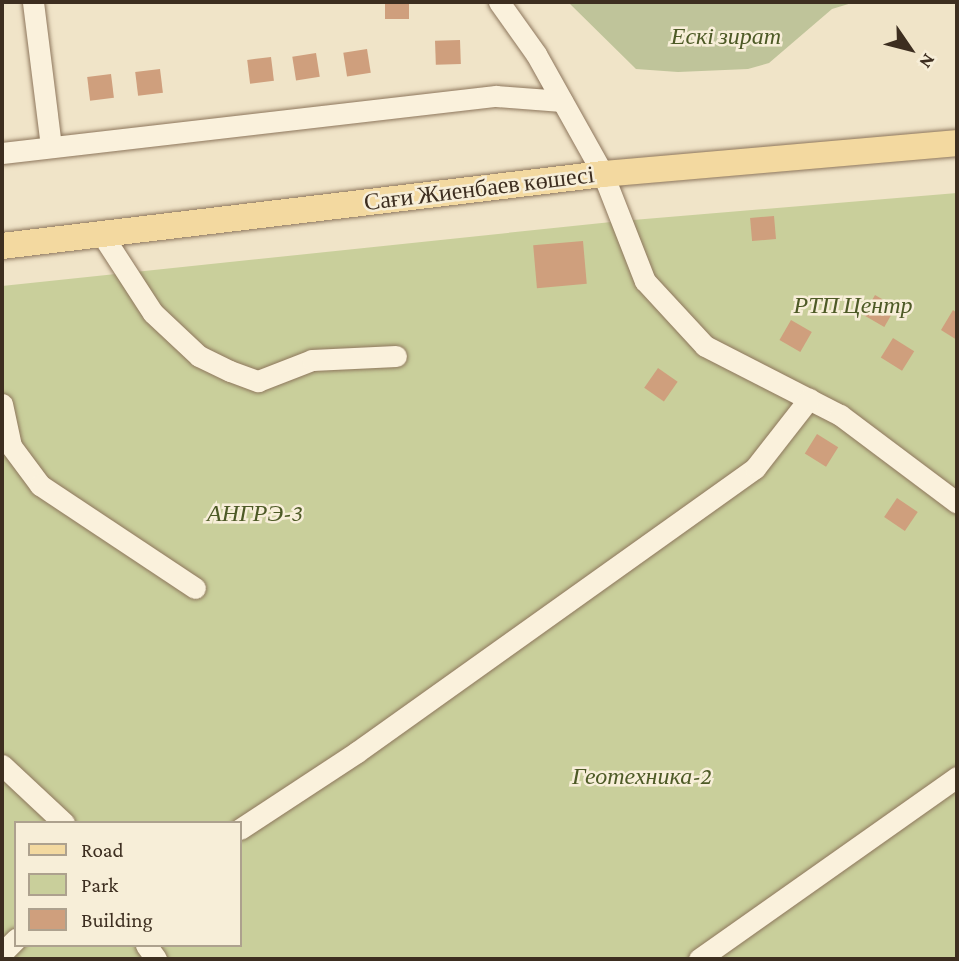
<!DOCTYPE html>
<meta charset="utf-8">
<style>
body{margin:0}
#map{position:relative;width:959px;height:961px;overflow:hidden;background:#f0e4c8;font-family:"Crimson Pro",serif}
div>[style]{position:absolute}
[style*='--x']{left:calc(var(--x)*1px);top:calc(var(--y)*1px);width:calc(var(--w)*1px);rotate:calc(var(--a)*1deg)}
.green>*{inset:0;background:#c9cf9b}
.cemetery>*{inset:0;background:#bfc49a}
.building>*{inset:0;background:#cf9f7d;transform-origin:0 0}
.roads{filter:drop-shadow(0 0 2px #8d765c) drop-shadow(0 0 2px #8d765c)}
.minor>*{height:21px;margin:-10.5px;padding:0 10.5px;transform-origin:10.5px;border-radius:10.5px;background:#faf1dc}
.major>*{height:26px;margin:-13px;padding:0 13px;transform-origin:13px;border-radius:13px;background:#f3d9a0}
span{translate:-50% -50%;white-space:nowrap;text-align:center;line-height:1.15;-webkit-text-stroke:5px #f7eed8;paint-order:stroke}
.park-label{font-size:24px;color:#4d5a26;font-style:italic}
.street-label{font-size:24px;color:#3d2e20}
.frame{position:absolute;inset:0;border:4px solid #3d2e20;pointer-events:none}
.legend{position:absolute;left:14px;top:821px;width:228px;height:126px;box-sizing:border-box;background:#f7eed8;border:2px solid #ada18e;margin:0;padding:9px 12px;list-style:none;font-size:21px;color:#3d2e20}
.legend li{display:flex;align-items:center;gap:14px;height:35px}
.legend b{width:35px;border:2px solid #ada18e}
.north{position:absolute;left:875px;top:14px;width:70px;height:70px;-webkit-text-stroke:5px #f7eed8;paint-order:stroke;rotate:125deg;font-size:19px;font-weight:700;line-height:28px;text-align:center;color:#3d2e20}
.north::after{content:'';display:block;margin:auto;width:24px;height:32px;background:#3d2e20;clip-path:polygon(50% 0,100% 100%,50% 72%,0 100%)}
</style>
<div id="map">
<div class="green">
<div style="clip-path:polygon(evenodd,957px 193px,957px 959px,2px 959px,2px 286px,621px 221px,957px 193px,16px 823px,240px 823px,240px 945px,16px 945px,16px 823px)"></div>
</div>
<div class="cemetery">
<div style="clip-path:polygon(568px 2px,855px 2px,832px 9px,769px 63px,748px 69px,678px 72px,636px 69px)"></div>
</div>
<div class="building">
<div style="left:385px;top:2px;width:24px;height:17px"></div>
<div style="left:460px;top:40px;width:24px;height:25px;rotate:88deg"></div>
<div style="left:367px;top:49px;width:24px;height:24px;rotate:81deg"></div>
<div style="left:316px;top:53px;width:24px;height:24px;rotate:81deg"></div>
<div style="left:271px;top:57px;width:24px;height:24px;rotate:83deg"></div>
<div style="left:160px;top:69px;width:24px;height:25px;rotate:83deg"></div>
<div style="left:111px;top:74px;width:24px;height:24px;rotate:83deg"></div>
<div style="left:774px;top:216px;width:23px;height:24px;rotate:85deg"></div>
<div style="left:583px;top:241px;width:43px;height:50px;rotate:85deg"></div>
<div style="left:875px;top:295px;width:24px;height:23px;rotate:30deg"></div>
<div style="clip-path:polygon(953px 310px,957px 313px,957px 340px,941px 330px)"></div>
<div style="left:791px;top:320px;width:24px;height:23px;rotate:30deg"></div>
<div style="left:893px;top:338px;width:25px;height:23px;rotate:32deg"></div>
<div style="left:658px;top:368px;width:24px;height:24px;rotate:35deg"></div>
<div style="left:817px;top:434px;width:25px;height:23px;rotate:32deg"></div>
<div style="left:897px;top:498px;width:25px;height:23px;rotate:34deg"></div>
</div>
<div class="roads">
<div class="minor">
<div style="--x:33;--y:2;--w:146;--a:82.9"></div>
<div style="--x:499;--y:2;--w:64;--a:54.6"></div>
<div style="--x:536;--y:54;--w:137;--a:60.8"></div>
<div style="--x:603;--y:174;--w:115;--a:68.6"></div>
<div style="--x:645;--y:281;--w:88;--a:47.3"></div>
<div style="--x:705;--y:346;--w:152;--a:27.1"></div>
<div style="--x:840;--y:415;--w:146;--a:36.9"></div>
<div style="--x:2;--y:153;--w:497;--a:-6.6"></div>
<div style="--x:496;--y:96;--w:66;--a:4.3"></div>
<div style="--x:101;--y:233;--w:95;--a:57"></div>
<div style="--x:153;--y:313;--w:63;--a:43.1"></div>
<div style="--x:199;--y:356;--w:34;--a:26"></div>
<div style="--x:230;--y:371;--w:30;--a:20"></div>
<div style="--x:258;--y:381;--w:58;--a:-21.3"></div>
<div style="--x:312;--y:360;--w:84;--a:-2.7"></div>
<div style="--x:2;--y:404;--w:43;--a:77.9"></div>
<div style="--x:11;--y:446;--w:49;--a:53.4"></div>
<div style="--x:40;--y:485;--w:186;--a:33.6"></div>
<div style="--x:2;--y:765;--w:85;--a:43.1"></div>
<div style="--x:240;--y:829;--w:140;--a:-33.3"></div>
<div style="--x:357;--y:752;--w:489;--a:-35.5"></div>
<div style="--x:755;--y:468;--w:88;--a:-52"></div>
<div style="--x:146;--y:945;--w:17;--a:54"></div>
<div style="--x:2;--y:953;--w:20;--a:-45"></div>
<div style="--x:699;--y:959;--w:316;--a:-35.2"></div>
</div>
<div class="major">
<div style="--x:2;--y:246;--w:605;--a:-6.83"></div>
<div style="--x:603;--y:174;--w:355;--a:-5"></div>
</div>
</div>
<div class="park-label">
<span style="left:726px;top:36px">Ескі зират</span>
<span style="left:853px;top:305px">РТП Центр</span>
<span style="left:255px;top:513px">АНГРЭ-3</span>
<span style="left:642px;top:776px">Геотехника-2</span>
</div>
<div class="street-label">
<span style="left:479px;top:188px;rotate:-7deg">Сағи Жиенбаев көшесі</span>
</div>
<div class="frame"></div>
<ul class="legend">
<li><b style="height:9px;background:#f3d9a0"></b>Road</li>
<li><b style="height:19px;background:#c9cf9b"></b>Park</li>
<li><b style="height:19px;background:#cf9f7d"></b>Building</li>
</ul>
<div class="north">N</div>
</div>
